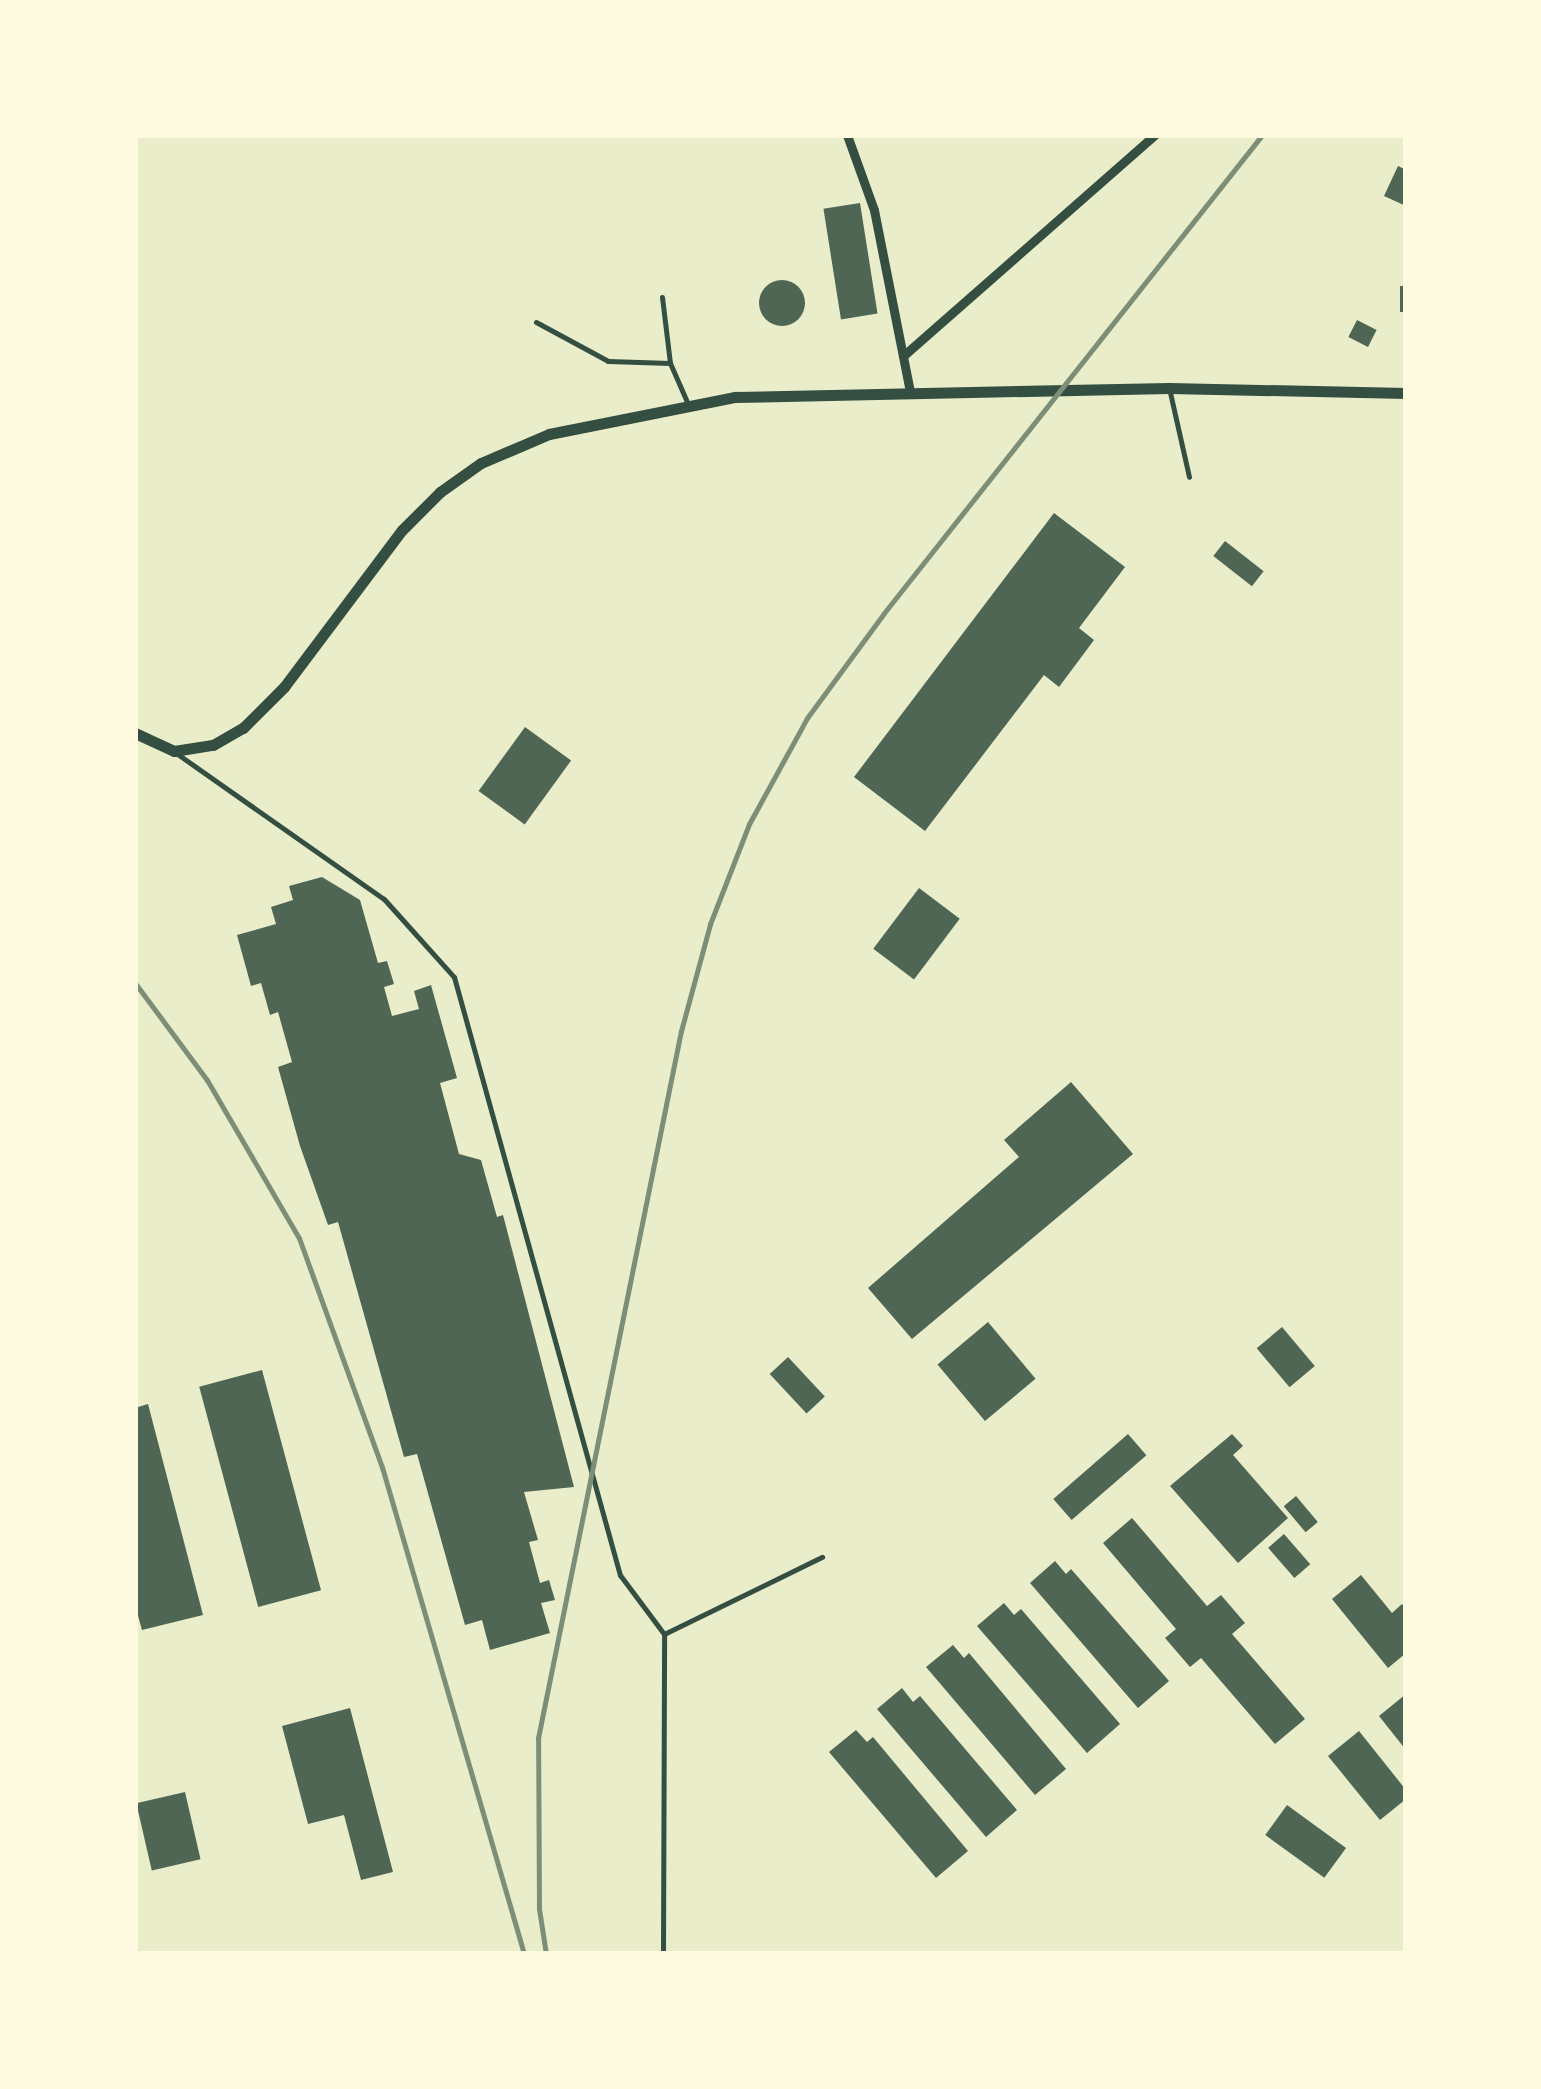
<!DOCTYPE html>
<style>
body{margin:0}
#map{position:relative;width:1541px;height:2089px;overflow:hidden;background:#e9edc9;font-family:"Open Sans",sans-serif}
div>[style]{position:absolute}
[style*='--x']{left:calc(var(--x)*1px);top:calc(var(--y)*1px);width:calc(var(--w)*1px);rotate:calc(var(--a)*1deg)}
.building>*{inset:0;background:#4f6655;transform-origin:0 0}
.round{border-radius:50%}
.service>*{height:5px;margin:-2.5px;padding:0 2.5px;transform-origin:2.5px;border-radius:2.5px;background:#344e41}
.minor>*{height:9px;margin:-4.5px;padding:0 4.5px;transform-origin:4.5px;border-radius:4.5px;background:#344e41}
.tertiary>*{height:11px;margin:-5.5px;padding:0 5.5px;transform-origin:5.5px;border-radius:5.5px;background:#344e41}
.rail>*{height:5px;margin:-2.5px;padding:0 2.5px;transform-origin:2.5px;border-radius:2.5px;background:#7c8e77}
span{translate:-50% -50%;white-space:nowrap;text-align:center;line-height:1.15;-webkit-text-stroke:9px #fefae0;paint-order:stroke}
.frame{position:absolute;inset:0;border:138px solid #fefae0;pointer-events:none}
</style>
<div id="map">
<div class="building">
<div style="clip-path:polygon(1398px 166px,1406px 170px,1406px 206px,1384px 196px)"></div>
<div style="left:860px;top:203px;width:112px;height:37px;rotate:81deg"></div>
<div class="round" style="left:759px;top:280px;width:46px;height:46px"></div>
<div style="left:1400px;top:286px;width:6px;height:26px"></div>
<div style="left:1357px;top:320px;width:22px;height:19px;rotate:27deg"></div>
<div style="clip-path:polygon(1054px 513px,1125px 567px,1079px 628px,1094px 640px,1059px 687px,1044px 675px,925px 831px,854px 777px)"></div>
<div style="left:1225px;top:541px;width:49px;height:19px;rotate:38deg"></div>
<div style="left:525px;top:727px;width:57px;height:79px;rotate:36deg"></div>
<div style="clip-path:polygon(322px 877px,360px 900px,378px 963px,387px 961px,394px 984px,384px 987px,392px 1016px,419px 1009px,414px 991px,431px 985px,457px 1078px,440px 1083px,459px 1154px,481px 1160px,497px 1217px,503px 1215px,574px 1487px,524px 1492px,538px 1540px,529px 1542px,540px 1583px,549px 1580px,555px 1600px,541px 1603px,550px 1633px,490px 1650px,482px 1620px,465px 1625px,417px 1454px,404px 1457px,338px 1222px,328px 1225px,300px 1146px,278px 1067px,292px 1062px,278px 1012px,270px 1015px,261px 983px,251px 986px,237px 935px,276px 924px,271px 907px,293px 900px,289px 886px)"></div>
<div style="left:919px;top:888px;width:51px;height:76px;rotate:37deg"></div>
<div style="clip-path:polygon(1071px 1082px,1133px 1154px,912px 1339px,868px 1288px,1019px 1157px,1004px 1140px)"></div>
<div style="left:988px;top:1322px;width:74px;height:66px;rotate:50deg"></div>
<div style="left:1282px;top:1327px;width:51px;height:33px;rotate:50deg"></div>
<div style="left:788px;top:1357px;width:54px;height:25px;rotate:47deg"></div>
<div style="left:262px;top:1370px;width:228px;height:65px;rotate:75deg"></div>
<div style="clip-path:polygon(148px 1404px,203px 1615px,142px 1630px,135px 1605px,135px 1408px)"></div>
<div style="left:1128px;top:1434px;width:28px;height:99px;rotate:49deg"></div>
<div style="clip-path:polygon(1232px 1434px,1243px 1446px,1233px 1455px,1288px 1518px,1238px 1563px,1170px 1486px)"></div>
<div style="left:1296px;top:1496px;width:34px;height:16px;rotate:50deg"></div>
<div style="clip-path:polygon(1132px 1518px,1207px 1606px,1221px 1595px,1245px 1623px,1232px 1634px,1305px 1719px,1275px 1744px,1201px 1658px,1190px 1667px,1165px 1638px,1176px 1629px,1103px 1543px)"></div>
<div style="left:1284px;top:1534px;width:40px;height:21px;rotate:49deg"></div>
<div style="clip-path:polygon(1055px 1561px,1066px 1574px,1071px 1569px,1169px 1681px,1138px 1708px,1030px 1583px)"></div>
<div style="clip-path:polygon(1361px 1575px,1392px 1613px,1402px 1604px,1406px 1609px,1406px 1653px,1388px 1668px,1332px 1599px)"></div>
<div style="clip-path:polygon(1004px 1603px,1014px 1615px,1021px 1609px,1120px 1724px,1087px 1753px,977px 1626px)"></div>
<div style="clip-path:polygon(953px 1645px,964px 1658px,969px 1653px,1066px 1769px,1035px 1795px,926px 1667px)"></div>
<div style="clip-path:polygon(902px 1688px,913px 1702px,920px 1696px,1017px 1810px,986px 1837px,877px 1709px)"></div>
<div style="clip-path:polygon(1406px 1694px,1406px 1750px,1379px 1716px)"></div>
<div style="clip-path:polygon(350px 1708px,393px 1872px,361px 1880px,344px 1815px,308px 1824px,282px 1726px)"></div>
<div style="clip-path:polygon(856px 1730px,867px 1742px,873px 1737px,968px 1851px,936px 1878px,829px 1752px)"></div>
<div style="clip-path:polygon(1359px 1731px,1406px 1790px,1406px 1799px,1380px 1820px,1328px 1756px)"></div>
<div style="left:185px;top:1792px;width:69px;height:50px;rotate:77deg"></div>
<div style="left:1287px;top:1805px;width:73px;height:37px;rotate:36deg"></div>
</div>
<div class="service">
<div style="--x:662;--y:297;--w:66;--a:83.1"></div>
<div style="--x:536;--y:322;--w:82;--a:28.4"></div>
<div style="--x:608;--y:361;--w:62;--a:1.8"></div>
<div style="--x:670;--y:363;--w:45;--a:66.3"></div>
<div style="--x:1169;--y:388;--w:91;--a:77.3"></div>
<div style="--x:176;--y:753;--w:254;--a:35.1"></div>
<div style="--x:384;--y:899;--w:105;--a:48.1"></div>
<div style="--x:454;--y:977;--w:621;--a:74.49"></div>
<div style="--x:620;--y:1575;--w:74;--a:53.3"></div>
<div style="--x:664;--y:1634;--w:176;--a:-26"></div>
<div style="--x:663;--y:1954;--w:320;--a:-89.8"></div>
</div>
<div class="minor">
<div style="--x:847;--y:135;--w:80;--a:70.2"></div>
<div style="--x:874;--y:210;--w:185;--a:78.8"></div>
<div style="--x:903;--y:356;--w:335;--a:-41.3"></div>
</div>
<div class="tertiary">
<div style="--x:135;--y:733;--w:43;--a:24.8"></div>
<div style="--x:174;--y:751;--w:39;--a:-9"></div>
<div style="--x:213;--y:745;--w:34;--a:-30"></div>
<div style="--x:243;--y:728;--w:58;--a:-45"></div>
<div style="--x:284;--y:687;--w:196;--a:-53.1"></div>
<div style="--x:402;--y:530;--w:54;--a:-45"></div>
<div style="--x:440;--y:492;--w:50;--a:-35.3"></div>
<div style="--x:481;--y:463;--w:74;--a:-23.1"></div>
<div style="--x:549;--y:434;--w:190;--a:-11.3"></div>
<div style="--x:735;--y:397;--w:434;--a:-1.2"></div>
<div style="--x:1169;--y:388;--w:237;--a:1.2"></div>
</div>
<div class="rail">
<div style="--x:135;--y:983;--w:121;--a:53.4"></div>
<div style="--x:207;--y:1080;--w:183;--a:59.8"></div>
<div style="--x:299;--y:1238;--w:244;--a:70.1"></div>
<div style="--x:382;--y:1467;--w:507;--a:73.74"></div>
<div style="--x:546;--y:1954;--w:46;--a:-98.8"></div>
<div style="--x:539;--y:1909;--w:171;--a:-90.3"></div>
<div style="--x:538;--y:1738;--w:721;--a:-78.57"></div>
<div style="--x:681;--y:1031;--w:111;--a:-74.8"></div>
<div style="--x:710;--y:924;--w:107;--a:-68.7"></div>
<div style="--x:749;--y:824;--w:121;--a:-61.3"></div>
<div style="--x:807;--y:718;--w:130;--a:-53.7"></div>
<div style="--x:884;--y:613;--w:609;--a:-51.66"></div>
</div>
<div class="frame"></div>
</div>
